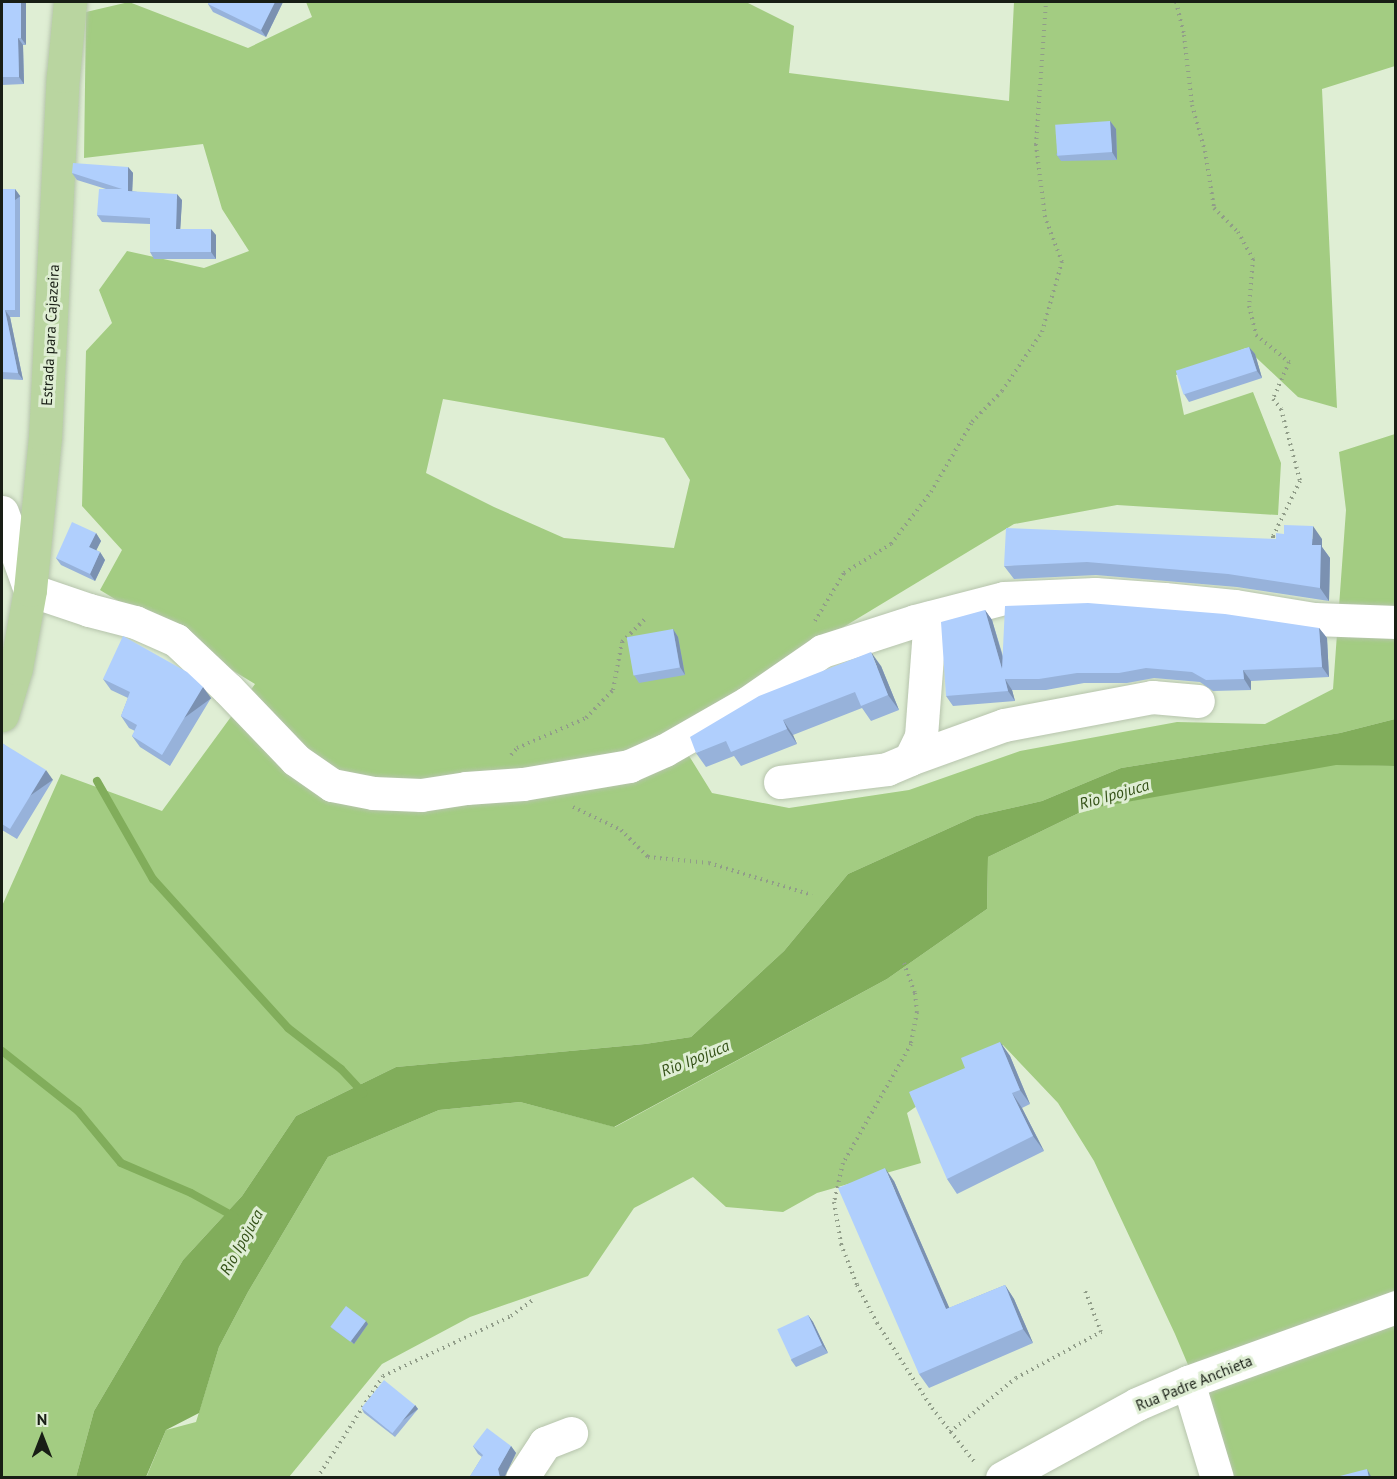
<!DOCTYPE html>
<style>
body{margin:0}
#map{position:relative;width:1397px;height:1479px;overflow:hidden;background:#dfeed4;font-family:"PT Sans",sans-serif}
div>[style]{position:absolute}
[style*='--x']{left:calc(var(--x)*1px);top:calc(var(--y)*1px);width:calc(var(--w)*1px);rotate:calc(var(--a)*1deg)}
.green>*{inset:0;background:#a3cc82}
.water>*{inset:0;background:#81ad5b}
.stream>*{height:8px;margin:-4px;padding:0 4px;transform-origin:4px;border-radius:4px;background:#81ad5b}
.path>*{height:4px;margin-top:-2px;transform-origin:0;background:repeating-linear-gradient(90deg,#919d89 0 1.5px,transparent 0 6px)}
.roads{filter:drop-shadow(0 0 2px #b6c4ac) drop-shadow(0 0 2px #b6c4ac)}
.minor>*{height:33px;margin:-16.5px;padding:0 16.5px;transform-origin:16.5px;border-radius:16.5px;background:#fff}
.major>*{height:33px;margin:-16.5px;padding:0 16.5px;transform-origin:16.5px;border-radius:16.5px;background:#b9d5a0}
.wall>*{inset:0;background:#97b2da}
.shaded-wall>*{inset:0;background:#7b91b1;transform-origin:0 0}
.building>*{inset:0;background:#b0cffd;transform-origin:0 0}
span{translate:-50% -50%;white-space:nowrap;text-align:center;line-height:1.15;-webkit-text-stroke:6px #dfeed4;paint-order:stroke}
.street-label{font-size:15px;color:#181e15}
.water-label{font-size:16px;color:#355218;font-style:italic}
.frame{position:absolute;inset:0;border:3px solid #181e15;pointer-events:none}
.north{position:absolute;left:12px;top:1407px;width:60px;height:60px;-webkit-text-stroke:4px #dfeed4;paint-order:stroke;rotate:0deg;font-size:16px;font-weight:700;line-height:24px;text-align:center;color:#181e15}
.north::after{content:'';display:block;margin:auto;width:21px;height:27px;background:#181e15;clip-path:polygon(50% 0,100% 100%,50% 72%,0 100%)}
</style>
<div id="map">
<div class="green">
<div style="clip-path:polygon(evenodd,129px 2px,248px 48px,312px 17px,306px 2px,746px 2px,794px 26px,789px 73px,1009px 101px,1014px 2px,1395px 2px,1395px 66px,1322px 89px,1337px 408px,1298px 397px,1246px 348px,1176px 375px,1184px 415px,1253px 392px,1281px 463px,1278px 515px,1117px 505px,1014px 524px,673px 730px,712px 793px,789px 808px,909px 790px,1020px 751px,1177px 722px,1265px 724px,1333px 689px,1346px 510px,1339px 452px,1395px 434px,1395px 719px,1340px 733px,1121px 768px,1042px 801px,976px 816px,848px 874px,784px 951px,691px 1037px,645px 1044px,396px 1067px,296px 1116px,242px 1196px,183px 1260px,94px 1411px,76px 1477px,2px 1478px,2px 906px,61px 774px,162px 811px,255px 684px,100px 590px,122px 550px,82px 506px,86px 351px,112px 323px,99px 290px,127px 251px,204px 268px,249px 251px,222px 209px,203px 144px,84px 158px,86px 12px,129px 2px,443px 399px,664px 438px,690px 480px,674px 548px,564px 538px,494px 507px,426px 473px,443px 399px)"></div>
<div style="clip-path:polygon(1323px 764px,1395px 766px,1395px 1477px,1227px 1477px,1202px 1398px,1175px 1334px,1094px 1161px,1058px 1103px,1003px 1045px,907px 1113px,921px 1163px,817px 1193px,783px 1212px,726px 1207px,693px 1177px,634px 1208px,588px 1276px,470px 1317px,382px 1364px,289px 1477px,146px 1478px,166px 1430px,196px 1422px,219px 1347px,248px 1292px,328px 1157px,439px 1110px,520px 1102px,615px 1127px,887px 979px,987px 909px,988px 857px,1087px 809px)"></div>
</div>
<div class="water">
<div style="clip-path:polygon(1395px 719px,1395px 766px,1336px 765px,1087px 809px,988px 857px,987px 909px,887px 979px,614px 1127px,520px 1102px,439px 1110px,328px 1157px,248px 1292px,219px 1347px,199px 1413px,166px 1430px,146px 1477px,76px 1477px,94px 1411px,183px 1260px,242px 1196px,296px 1116px,396px 1067px,645px 1044px,691px 1037px,784px 951px,848px 874px,976px 816px,1042px 801px,1121px 768px,1340px 733px)"></div>
</div>
<div class="stream">
<div style="--x:97;--y:781;--w:113;--a:60.3"></div>
<div style="--x:153;--y:879;--w:201;--a:47.8"></div>
<div style="--x:288;--y:1028;--w:67;--a:37.7"></div>
<div style="--x:341;--y:1069;--w:33;--a:47"></div>
<div style="--x:2;--y:1051;--w:97;--a:38.3"></div>
<div style="--x:78;--y:1111;--w:67;--a:50.4"></div>
<div style="--x:121;--y:1163;--w:76;--a:23.2"></div>
<div style="--x:191;--y:1193;--w:50;--a:28.6"></div>
</div>
<div class="path">
<div style="--x:1176;--y:2;--w:34;--a:76"></div>
<div style="--x:1184;--y:35;--w:70;--a:83.5"></div>
<div style="--x:1192;--y:105;--w:48;--a:74.2"></div>
<div style="--x:1205;--y:151;--w:58;--a:81"></div>
<div style="--x:1214;--y:208;--w:34;--a:45"></div>
<div style="--x:1238;--y:232;--w:31;--a:61"></div>
<div style="--x:1253;--y:259;--w:47;--a:94.9"></div>
<div style="--x:1249;--y:306;--w:30;--a:76"></div>
<div style="--x:1256;--y:335;--w:43;--a:39.3"></div>
<div style="--x:1289;--y:362;--w:40;--a:113.4"></div>
<div style="--x:1273;--y:399;--w:13;--a:51"></div>
<div style="--x:1281;--y:409;--w:74;--a:75.2"></div>
<div style="--x:1300;--y:481;--w:61;--a:116.1"></div>
<div style="--x:1273;--y:536;--w:6;--a:90"></div>
<div style="--x:815;--y:621;--w:56;--a:-58.9"></div>
<div style="--x:844;--y:573;--w:55;--a:-31.7"></div>
<div style="--x:891;--y:544;--w:66;--a:-52.4"></div>
<div style="--x:931;--y:492;--w:81;--a:-59.6"></div>
<div style="--x:972;--y:422;--w:43;--a:-45.9"></div>
<div style="--x:1002;--y:391;--w:71;--a:-55.9"></div>
<div style="--x:1042;--y:332;--w:73;--a:-74.1"></div>
<div style="--x:1062;--y:262;--w:48;--a:-110.7"></div>
<div style="--x:1045;--y:217;--w:73;--a:-97.1"></div>
<div style="--x:1036;--y:145;--w:143;--a:-86"></div>
<div style="--x:511;--y:755;--w:9;--a:-49"></div>
<div style="--x:517;--y:748;--w:75;--a:-23.5"></div>
<div style="--x:586;--y:718;--w:39;--a:-46"></div>
<div style="--x:613;--y:690;--w:49;--a:-79.4"></div>
<div style="--x:622;--y:642;--w:35;--a:-45"></div>
<div style="--x:573;--y:807;--w:53;--a:25.6"></div>
<div style="--x:621;--y:830;--w:38;--a:45"></div>
<div style="--x:648;--y:857;--w:61;--a:5.6"></div>
<div style="--x:709;--y:863;--w:108;--a:17.3"></div>
<div style="--x:904;--y:963;--w:32;--a:70"></div>
<div style="--x:915;--y:993;--w:19;--a:84"></div>
<div style="--x:917;--y:1012;--w:33;--a:101"></div>
<div style="--x:911;--y:1044;--w:137;--a:119.7"></div>
<div style="--x:843;--y:1163;--w:40;--a:103"></div>
<div style="--x:834;--y:1202;--w:43;--a:80.5"></div>
<div style="--x:841;--y:1244;--w:44;--a:68.7"></div>
<div style="--x:857;--y:1285;--w:43;--a:62.2"></div>
<div style="--x:877;--y:1323;--w:101;--a:57.1"></div>
<div style="--x:932;--y:1408;--w:71;--a:51.8"></div>
<div style="--x:950;--y:1432;--w:85;--a:-39.3"></div>
<div style="--x:1016;--y:1378;--w:97;--a:-28.4"></div>
<div style="--x:1101;--y:1332;--w:47;--a:-111.1"></div>
<div style="--x:317;--y:1478;--w:121;--a:-57.1"></div>
<div style="--x:383;--y:1376;--w:141;--a:-25.1"></div>
<div style="--x:511;--y:1316;--w:26;--a:-36"></div>
</div>
<div class="roads">
<div class="minor">
<div style="--x:2;--y:512;--w:83;--a:70.3"></div>
<div style="--x:30;--y:590;--w:62;--a:18.7"></div>
<div style="--x:89;--y:610;--w:48;--a:14.6"></div>
<div style="--x:135;--y:622;--w:45;--a:23.7"></div>
<div style="--x:176;--y:640;--w:71;--a:43.3"></div>
<div style="--x:228;--y:689;--w:98;--a:46.2"></div>
<div style="--x:296;--y:760;--w:44;--a:34.8"></div>
<div style="--x:332;--y:785;--w:42;--a:11"></div>
<div style="--x:373;--y:793;--w:48;--a:2.4"></div>
<div style="--x:421;--y:795;--w:46;--a:-8.8"></div>
<div style="--x:466;--y:788;--w:57;--a:-4"></div>
<div style="--x:523;--y:784;--w:108;--a:-9.6"></div>
<div style="--x:629;--y:766;--w:39;--a:-24"></div>
<div style="--x:665;--y:750;--w:95;--a:-29.8"></div>
<div style="--x:747;--y:703;--w:91;--a:-34.7"></div>
<div style="--x:822;--y:651;--w:98;--a:-17.9"></div>
<div style="--x:915;--y:621;--w:92;--a:-14.5"></div>
<div style="--x:1004;--y:598;--w:91;--a:-2.5"></div>
<div style="--x:1095;--y:594;--w:69;--a:4.1"></div>
<div style="--x:1164;--y:599;--w:71;--a:5.6"></div>
<div style="--x:1235;--y:606;--w:80;--a:9.3"></div>
<div style="--x:1314;--y:619;--w:82;--a:2.1"></div>
<div style="--x:910;--y:759;--w:100;--a:-19.9"></div>
<div style="--x:1004;--y:725;--w:151;--a:-10.7"></div>
<div style="--x:1152;--y:697;--w:46;--a:5"></div>
<div style="--x:780;--y:782;--w:108;--a:-6.9"></div>
<div style="--x:887;--y:769;--w:25;--a:-23"></div>
<div style="--x:910;--y:759;--w:25;--a:-64"></div>
<div style="--x:921;--y:736;--w:119;--a:-85.7"></div>
<div style="--x:1188;--y:1382;--w:100;--a:73.2"></div>
<div style="--x:522;--y:1478;--w:42;--a:-56.7"></div>
<div style="--x:545;--y:1443;--w:28;--a:-21"></div>
<div style="--x:1002;--y:1478;--w:154;--a:-28.7"></div>
<div style="--x:1137;--y:1404;--w:56;--a:-23.3"></div>
<div style="--x:1188;--y:1382;--w:221;--a:-19.8"></div>
</div>
<div class="major">
<div style="--x:2;--y:715;--w:49;--a:-73.4"></div>
<div style="--x:16;--y:668;--w:79;--a:-79.8"></div>
<div style="--x:30;--y:590;--w:153;--a:-84.4"></div>
<div style="--x:45;--y:438;--w:362;--a:-87.2"></div>
<div style="--x:63;--y:76;--w:74;--a:-84.6"></div>
</div>
</div>
<div class="wall">
<div style="clip-path:polygon(2px 2px,26px 45px,23px 45px,24px 84px,2px 85px)"></div>
<div style="clip-path:polygon(209px 2px,283px 2px,266px 37px,213px 12px,208px 4px)"></div>
<div style="clip-path:polygon(1110px 121px,1116px 129px,1117px 160px,1061px 161px,1056px 154px)"></div>
<div style="clip-path:polygon(128px 167px,133px 173px,132px 191px,182px 200px,180px 229px,216px 235px,216px 259px,154px 259px,150px 252px,150px 224px,102px 222px,97px 215px,106px 189px,77px 180px,72px 173px)"></div>
<div style="clip-path:polygon(2px 189px,15px 189px,20px 196px,20px 317px,10px 317px,23px 380px,2px 379px)"></div>
<div style="clip-path:polygon(1249px 347px,1255px 354px,1262px 378px,1189px 402px,1184px 394px)"></div>
<div style="clip-path:polygon(96px 533px,101px 541px,96px 550px,100px 552px,105px 560px,95px 581px,61px 565px,56px 558px)"></div>
<div style="clip-path:polygon(1276px 539px,1322px 539px,1322px 547px,1330px 558px,1329px 601px,1237px 587px,1096px 575px,1014px 579px,1004px 566px)"></div>
<div style="clip-path:polygon(985px 610px,992px 620px,1003px 656px,1319px 628px,1327px 638px,1329px 677px,1251px 681px,1251px 690px,1213px 691px,1200px 682px,1154px 678px,1127px 683px,1084px 683px,1046px 690px,1012px 690px,1015px 701px,953px 706px,946px 696px)"></div>
<div style="clip-path:polygon(673px 629px,678px 637px,685px 675px,639px 683px,634px 675px)"></div>
<div style="clip-path:polygon(881px 666px,899px 710px,871px 721px,862px 708px,793px 735px,797px 744px,741px 766px,734px 756px,706px 767px,696px 753px)"></div>
<div style="clip-path:polygon(103px 679px,211px 698px,170px 766px,140px 747px,132px 736px,135px 731px,129px 728px,121px 716px,128px 698px,111px 690px)"></div>
<div style="clip-path:polygon(2px 743px,53px 780px,17px 839px,2px 830px,2px 832px)"></div>
<div style="clip-path:polygon(1000px 1042px,1010px 1056px,1030px 1104px,1022px 1108px,1044px 1151px,957px 1194px,947px 1179px,965px 1068px)"></div>
<div style="clip-path:polygon(894px 1181px,949px 1308px,1005px 1285px,1014px 1299px,1033px 1343px,929px 1388px,919px 1374px)"></div>
<div style="clip-path:polygon(808px 1315px,813px 1322px,828px 1353px,796px 1367px,791px 1360px)"></div>
<div style="clip-path:polygon(368px 1324px,354px 1344px,334px 1330px,331px 1327px)"></div>
<div style="clip-path:polygon(415px 1405px,418px 1409px,395px 1437px,364px 1413px,362px 1409px)"></div>
<div style="clip-path:polygon(473px 1446px,511px 1446px,516px 1453px,504px 1478px,469px 1478px,482px 1457px,478px 1454px)"></div>
</div>
<div class="shaded-wall">
<div style="clip-path:polygon(21px 2px,26px 2px,26px 45px,21px 38px)"></div>
<div style="clip-path:polygon(275px 2px,283px 2px,266px 37px,261px 30px)"></div>
<div style="clip-path:polygon(18px 38px,23px 45px,24px 84px,19px 77px)"></div>
<div style="clip-path:polygon(1110px 121px,1116px 129px,1117px 160px,1112px 152px)"></div>
<div style="clip-path:polygon(128px 167px,133px 173px,132px 198px,128px 191px)"></div>
<div style="left:15px;top:189px;width:9px;height:121px;rotate:54deg"></div>
<div style="clip-path:polygon(177px 194px,182px 200px,180px 235px,176px 229px)"></div>
<div style="clip-path:polygon(211px 229px,216px 235px,216px 259px,211px 252px)"></div>
<div style="clip-path:polygon(5px 310px,10px 317px,23px 380px,18px 373px)"></div>
<div style="clip-path:polygon(1249px 347px,1255px 354px,1262px 378px,1257px 371px)"></div>
<div style="clip-path:polygon(1313px 526px,1322px 539px,1322px 547px,1330px 558px,1329px 601px,1320px 588px,1312px 545px)"></div>
<div style="clip-path:polygon(96px 533px,101px 541px,94px 555px,89px 547px)"></div>
<div style="clip-path:polygon(100px 552px,105px 560px,95px 581px,90px 574px)"></div>
<div style="clip-path:polygon(985px 610px,992px 620px,1009px 679px,1002px 669px)"></div>
<div style="clip-path:polygon(1319px 628px,1327px 638px,1329px 677px,1322px 667px)"></div>
<div style="clip-path:polygon(673px 629px,678px 637px,685px 675px,680px 667px)"></div>
<div style="clip-path:polygon(871px 652px,881px 666px,899px 710px,888px 695px)"></div>
<div style="clip-path:polygon(1243px 670px,1251px 681px,1251px 690px,1244px 679px)"></div>
<div style="clip-path:polygon(1005px 679px,1012px 690px,1015px 701px,1008px 691px)"></div>
<div style="left:203px;top:687px;width:14px;height:79px;rotate:54deg"></div>
<div style="clip-path:polygon(783px 720px,793px 735px,797px 744px,787px 729px)"></div>
<div style="left:46px;top:770px;width:12px;height:69px;rotate:55deg"></div>
<div style="clip-path:polygon(1000px 1042px,1010px 1056px,1030px 1104px,1020px 1090px)"></div>
<div style="clip-path:polygon(1012px 1093px,1022px 1108px,1044px 1151px,1033px 1136px)"></div>
<div style="clip-path:polygon(885px 1168px,894px 1181px,956px 1323px,946px 1309px)"></div>
<div style="clip-path:polygon(1005px 1285px,1014px 1299px,1033px 1343px,1023px 1329px)"></div>
<div style="clip-path:polygon(808px 1315px,813px 1322px,828px 1353px,822px 1345px)"></div>
<div style="clip-path:polygon(366px 1321px,368px 1324px,354px 1344px,351px 1341px)"></div>
<div style="left:415px;top:1405px;width:5px;height:36px;rotate:53deg"></div>
<div style="clip-path:polygon(511px 1446px,516px 1453px,504px 1478px,500px 1478px,498px 1469px)"></div>
<div style="clip-path:polygon(1367px 1469px,1372px 1478px,1369px 1478px)"></div>
</div>
<div class="building">
<div style="clip-path:polygon(2px 2px,21px 2px,21px 38px,18px 38px,19px 77px,2px 77px)"></div>
<div style="clip-path:polygon(209px 2px,275px 2px,261px 30px,208px 4px)"></div>
<div style="left:1110px;top:121px;width:31px;height:55px;rotate:86deg"></div>
<div style="clip-path:polygon(73px 163px,128px 167px,128px 191px,177px 194px,176px 229px,211px 229px,211px 252px,150px 252px,150px 218px,97px 215px,99px 189px,122px 189px,72px 173px)"></div>
<div style="clip-path:polygon(2px 189px,15px 189px,15px 310px,5px 310px,18px 373px,2px 372px)"></div>
<div style="left:1249px;top:347px;width:25px;height:77px;rotate:72deg"></div>
<div style="clip-path:polygon(72px 522px,96px 533px,89px 547px,100px 552px,90px 574px,56px 558px)"></div>
<div style="clip-path:polygon(1284px 525px,1313px 526px,1312px 545px,1321px 545px,1320px 588px,1228px 574px,1087px 562px,1004px 566px,1006px 528px,1276px 539px,1276px 533px,1284px 534px)"></div>
<div style="clip-path:polygon(1088px 603px,1225px 614px,1319px 628px,1322px 667px,1243px 670px,1244px 679px,1206px 680px,1192px 672px,1146px 668px,1119px 673px,1077px 673px,1039px 679px,1005px 679px,1008px 691px,946px 696px,941px 622px,985px 610px,1002px 669px,1005px 606px)"></div>
<div style="left:673px;top:629px;width:39px;height:47px;rotate:80deg"></div>
<div style="clip-path:polygon(123px 636px,187px 672px,203px 687px,162px 755px,132px 736px,137px 725px,121px 716px,130px 692px,103px 679px)"></div>
<div style="clip-path:polygon(871px 652px,888px 695px,861px 706px,855px 692px,783px 720px,787px 729px,731px 752px,726px 741px,696px 753px,690px 737px,759px 696px)"></div>
<div style="clip-path:polygon(2px 743px,46px 770px,10px 829px,2px 824px)"></div>
<div style="clip-path:polygon(1000px 1042px,1020px 1090px,1012px 1093px,1033px 1136px,947px 1179px,909px 1092px,965px 1068px,961px 1058px)"></div>
<div style="clip-path:polygon(885px 1168px,946px 1309px,1005px 1285px,1023px 1329px,919px 1374px,838px 1188px)"></div>
<div style="left:346px;top:1306px;width:25px;height:26px;rotate:37deg"></div>
<div style="left:808px;top:1315px;width:33px;height:34px;rotate:65deg"></div>
<div style="left:384px;top:1380px;width:40px;height:36px;rotate:39deg"></div>
<div style="clip-path:polygon(487px 1428px,511px 1446px,498px 1469px,500px 1478px,469px 1478px,483px 1455px,473px 1446px)"></div>
<div style="clip-path:polygon(1367px 1469px,1369px 1478px,1336px 1477px)"></div>
</div>
<div class="street-label">
<span style="left:50px;top:335px;rotate:-87deg">Estrada para Cajazeira</span>
<span style="left:1194px;top:1383px;rotate:-22deg">Rua Padre Anchieta</span>
</div>
<div class="water-label">
<span style="left:1114px;top:794px;rotate:-16deg">Rio Ipojuca</span>
<span style="left:695px;top:1058px;rotate:-22deg">Rio Ipojuca</span>
<span style="left:241px;top:1242px;rotate:-61deg">Rio Ipojuca</span>
</div>
<div class="frame"></div>
<div class="north">N</div>
</div>
